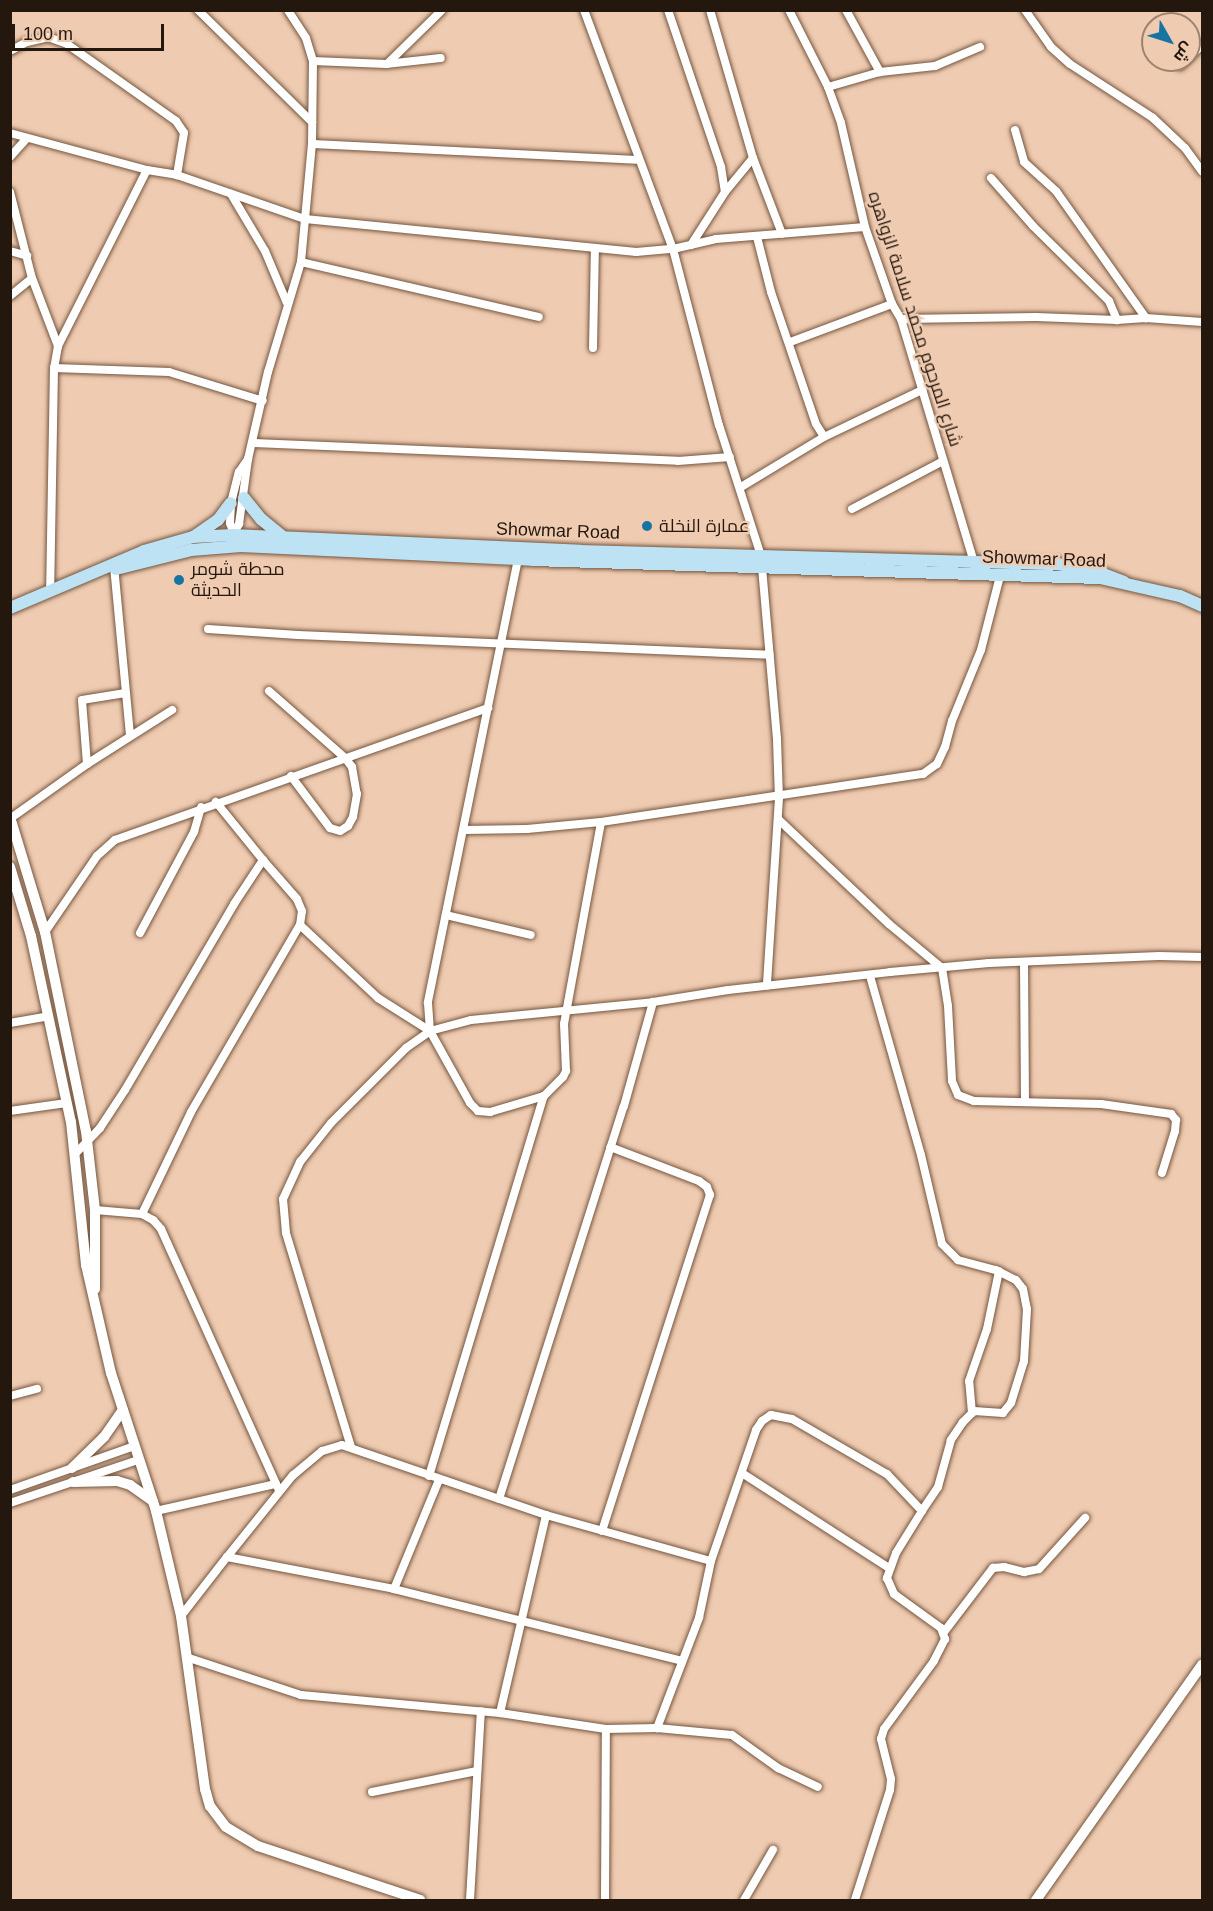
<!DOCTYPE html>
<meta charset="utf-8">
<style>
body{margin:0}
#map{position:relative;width:1213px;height:1911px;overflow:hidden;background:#efcbb1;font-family:Arial,Cairo,sans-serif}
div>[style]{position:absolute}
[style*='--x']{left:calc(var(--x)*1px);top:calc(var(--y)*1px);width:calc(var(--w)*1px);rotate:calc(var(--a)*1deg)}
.roads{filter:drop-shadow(0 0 2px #75563f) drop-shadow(0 0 2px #75563f)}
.minor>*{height:8px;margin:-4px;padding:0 4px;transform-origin:4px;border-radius:4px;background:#fff}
.tertiary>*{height:10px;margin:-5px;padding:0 5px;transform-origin:5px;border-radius:5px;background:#fff}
.secondary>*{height:12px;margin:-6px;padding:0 6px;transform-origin:6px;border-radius:6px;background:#bce2f4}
.dots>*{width:16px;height:16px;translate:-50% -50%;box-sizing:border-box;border:3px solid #efcbb1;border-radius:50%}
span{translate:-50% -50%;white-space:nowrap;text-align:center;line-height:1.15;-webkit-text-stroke:4.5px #efcbb1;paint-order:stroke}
.street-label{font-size:18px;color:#24170d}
.poi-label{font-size:18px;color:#24170d}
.left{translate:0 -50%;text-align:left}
.frame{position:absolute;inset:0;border:12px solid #24170d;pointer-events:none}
.north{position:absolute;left:1141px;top:12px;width:60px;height:60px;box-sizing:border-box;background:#efcbb1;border:2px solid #9e836f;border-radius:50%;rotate:129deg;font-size:16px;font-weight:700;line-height:24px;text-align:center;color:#24170d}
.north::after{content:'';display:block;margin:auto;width:21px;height:27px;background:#1773a1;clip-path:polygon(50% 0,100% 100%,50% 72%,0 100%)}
.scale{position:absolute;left:12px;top:24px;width:152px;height:27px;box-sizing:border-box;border:3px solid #24170d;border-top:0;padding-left:8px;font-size:18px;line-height:21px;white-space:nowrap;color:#24170d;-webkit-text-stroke:4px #efcbb1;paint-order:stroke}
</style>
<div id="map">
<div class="roads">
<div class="minor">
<div style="--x:198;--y:10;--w:160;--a:44.5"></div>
<div style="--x:584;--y:10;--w:255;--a:69.6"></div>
<div style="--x:673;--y:249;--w:182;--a:75.4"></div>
<div style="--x:719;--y:425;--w:138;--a:72.2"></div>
<div style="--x:761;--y:556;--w:184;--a:85"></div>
<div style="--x:777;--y:739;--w:59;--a:88.1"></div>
<div style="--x:779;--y:798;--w:188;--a:93.7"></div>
<div style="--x:668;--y:10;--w:166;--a:71.3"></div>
<div style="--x:721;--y:167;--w:25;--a:81"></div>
<div style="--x:789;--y:10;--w:86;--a:63.1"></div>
<div style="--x:828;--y:87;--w:38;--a:70"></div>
<div style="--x:841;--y:123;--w:107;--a:77"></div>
<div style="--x:865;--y:227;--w:82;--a:70.7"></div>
<div style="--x:892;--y:304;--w:17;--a:59"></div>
<div style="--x:901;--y:319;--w:257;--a:73.3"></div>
<div style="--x:846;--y:10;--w:71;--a:61.3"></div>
<div style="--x:1025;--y:10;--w:45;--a:54.9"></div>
<div style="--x:1051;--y:47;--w:25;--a:42"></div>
<div style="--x:1070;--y:64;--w:99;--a:33"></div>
<div style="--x:1153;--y:118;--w:44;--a:43.2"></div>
<div style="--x:1185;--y:148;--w:29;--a:54"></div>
<div style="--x:10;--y:51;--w:19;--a:-28"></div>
<div style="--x:27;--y:42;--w:22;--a:-13"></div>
<div style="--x:48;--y:37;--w:20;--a:20"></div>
<div style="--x:67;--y:44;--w:133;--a:35.2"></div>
<div style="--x:176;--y:121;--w:14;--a:56"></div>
<div style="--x:184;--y:133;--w:43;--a:99.5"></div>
<div style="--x:1189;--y:58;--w:18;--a:-45"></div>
<div style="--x:313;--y:61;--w:73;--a:2.4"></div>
<div style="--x:386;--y:64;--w:55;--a:-6.2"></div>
<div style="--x:387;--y:64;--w:77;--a:-44.5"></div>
<div style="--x:1180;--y:66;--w:9;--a:-41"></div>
<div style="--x:828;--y:87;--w:54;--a:-16.1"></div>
<div style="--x:880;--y:72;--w:55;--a:-6.2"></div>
<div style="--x:935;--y:66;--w:49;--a:-22.9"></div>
<div style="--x:1015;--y:130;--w:33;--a:74"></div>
<div style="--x:1024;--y:162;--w:43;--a:42.2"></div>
<div style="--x:1056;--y:191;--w:156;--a:54.7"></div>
<div style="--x:10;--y:133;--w:142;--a:15.1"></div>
<div style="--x:147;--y:170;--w:30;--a:9"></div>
<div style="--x:177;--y:175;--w:135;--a:19"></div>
<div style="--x:305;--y:219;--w:333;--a:5.7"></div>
<div style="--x:636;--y:252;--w:37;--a:-5"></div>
<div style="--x:673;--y:249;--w:44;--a:-13.1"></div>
<div style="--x:716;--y:239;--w:149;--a:-4.6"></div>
<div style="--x:312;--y:144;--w:326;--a:2.8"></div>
<div style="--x:10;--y:157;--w:25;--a:-48"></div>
<div style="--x:753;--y:158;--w:81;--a:69.1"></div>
<div style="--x:991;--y:178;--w:64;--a:48.8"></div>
<div style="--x:1033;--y:226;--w:107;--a:44.6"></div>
<div style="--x:1109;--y:301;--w:21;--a:67"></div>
<div style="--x:10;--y:192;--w:89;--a:75.7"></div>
<div style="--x:32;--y:278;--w:73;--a:69.1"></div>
<div style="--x:58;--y:346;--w:22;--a:100"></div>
<div style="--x:54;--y:368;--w:223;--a:91"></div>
<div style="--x:231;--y:194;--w:66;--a:59.2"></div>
<div style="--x:265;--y:251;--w:56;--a:67.1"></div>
<div style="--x:757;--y:237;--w:57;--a:75.7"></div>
<div style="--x:771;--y:292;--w:139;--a:71.2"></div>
<div style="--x:816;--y:424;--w:15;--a:58"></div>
<div style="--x:824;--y:437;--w:109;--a:-25.6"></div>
<div style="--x:691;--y:245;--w:63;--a:-57.3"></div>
<div style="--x:725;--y:192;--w:44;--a:-50.5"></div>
<div style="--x:753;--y:158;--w:154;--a:-106.2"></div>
<div style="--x:10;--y:251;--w:18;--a:16"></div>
<div style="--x:301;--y:262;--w:244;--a:13"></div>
<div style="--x:10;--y:296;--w:28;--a:-39"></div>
<div style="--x:901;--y:319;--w:135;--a:-0.8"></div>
<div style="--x:1036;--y:317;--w:81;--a:2.1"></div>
<div style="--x:1117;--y:320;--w:29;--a:-4"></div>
<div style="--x:1146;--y:318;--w:56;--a:4.1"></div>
<div style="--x:790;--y:342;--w:109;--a:-20.4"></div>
<div style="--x:58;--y:346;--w:197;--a:-63.2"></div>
<div style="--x:593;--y:348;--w:100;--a:-88.9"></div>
<div style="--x:54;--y:368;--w:115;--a:2"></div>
<div style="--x:169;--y:372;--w:98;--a:17.1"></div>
<div style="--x:254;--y:443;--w:424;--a:2.4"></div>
<div style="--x:678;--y:461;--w:52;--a:-4.4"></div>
<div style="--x:741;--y:487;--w:97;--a:-31.1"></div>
<div style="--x:852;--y:509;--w:103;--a:-27.8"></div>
<div style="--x:235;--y:537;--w:15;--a:-110"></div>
<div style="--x:230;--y:523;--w:20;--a:-87"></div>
<div style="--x:231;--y:503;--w:32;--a:-76"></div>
<div style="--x:239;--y:472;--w:16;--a:-55"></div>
<div style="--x:230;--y:538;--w:17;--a:-57"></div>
<div style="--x:239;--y:524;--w:66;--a:-82.1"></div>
<div style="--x:248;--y:459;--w:89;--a:-77.1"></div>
<div style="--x:268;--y:372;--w:115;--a:-73.3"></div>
<div style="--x:301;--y:262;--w:119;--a:-84.7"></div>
<div style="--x:312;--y:144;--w:83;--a:-89.3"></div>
<div style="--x:313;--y:61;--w:24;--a:-107"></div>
<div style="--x:306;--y:38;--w:33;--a:-123"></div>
<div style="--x:518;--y:559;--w:453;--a:101.5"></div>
<div style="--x:428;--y:1003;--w:28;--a:86"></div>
<div style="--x:430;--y:1031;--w:82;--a:60.9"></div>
<div style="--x:470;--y:1103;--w:11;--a:45"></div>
<div style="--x:478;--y:1111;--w:12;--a:5"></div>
<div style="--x:490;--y:1112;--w:56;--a:-16.5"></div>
<div style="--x:544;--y:1096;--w:27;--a:-45"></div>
<div style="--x:563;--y:1077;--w:7;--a:-63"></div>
<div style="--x:566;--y:1071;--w:47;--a:-92.4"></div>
<div style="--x:564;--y:1024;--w:205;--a:-79.6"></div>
<div style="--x:114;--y:566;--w:170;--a:84.6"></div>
<div style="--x:208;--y:629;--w:90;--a:3.8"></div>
<div style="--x:298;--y:635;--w:472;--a:2.4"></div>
<div style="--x:269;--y:691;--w:103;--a:41.4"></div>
<div style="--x:346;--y:759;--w:10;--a:53"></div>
<div style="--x:352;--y:767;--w:27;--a:80"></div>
<div style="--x:357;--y:794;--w:23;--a:100"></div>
<div style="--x:353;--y:817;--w:10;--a:119"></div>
<div style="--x:348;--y:826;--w:9;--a:148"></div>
<div style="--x:340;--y:831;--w:10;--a:-163"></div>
<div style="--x:330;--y:828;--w:65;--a:-126.9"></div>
<div style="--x:87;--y:764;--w:64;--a:-94.5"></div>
<div style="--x:82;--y:700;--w:44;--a:-9.2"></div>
<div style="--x:11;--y:818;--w:93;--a:-35.4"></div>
<div style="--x:87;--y:764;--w:101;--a:-32.4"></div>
<div style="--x:779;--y:820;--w:151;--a:43.4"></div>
<div style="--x:889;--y:924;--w:69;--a:39.7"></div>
<div style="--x:942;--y:968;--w:38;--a:81"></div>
<div style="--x:948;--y:1006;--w:75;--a:86.9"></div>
<div style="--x:952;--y:1081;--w:15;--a:67"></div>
<div style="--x:958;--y:1095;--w:17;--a:21"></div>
<div style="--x:974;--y:1101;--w:127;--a:1.4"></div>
<div style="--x:1101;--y:1104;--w:71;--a:8.1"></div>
<div style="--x:1171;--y:1114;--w:8;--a:50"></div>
<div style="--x:1176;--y:1120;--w:11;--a:95"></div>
<div style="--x:1175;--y:1131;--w:44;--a:107.2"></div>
<div style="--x:464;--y:830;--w:63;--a:-0.9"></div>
<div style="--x:527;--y:829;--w:74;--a:-5.4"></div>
<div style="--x:601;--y:822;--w:326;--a:-8.5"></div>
<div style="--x:923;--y:774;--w:17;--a:-36"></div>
<div style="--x:937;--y:764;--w:19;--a:-65"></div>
<div style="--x:945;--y:747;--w:27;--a:-75"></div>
<div style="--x:952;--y:721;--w:77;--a:-67.8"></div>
<div style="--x:981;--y:650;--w:76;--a:-75.6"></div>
<div style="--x:446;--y:915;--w:87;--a:13.2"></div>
<div style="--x:300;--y:925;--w:107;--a:43.1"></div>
<div style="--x:378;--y:998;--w:62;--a:32.4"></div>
<div style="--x:45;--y:932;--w:92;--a:-55.6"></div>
<div style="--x:97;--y:856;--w:24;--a:-42"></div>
<div style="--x:115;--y:840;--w:396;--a:-19.5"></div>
<div style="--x:140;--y:933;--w:115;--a:-61.9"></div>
<div style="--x:194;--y:832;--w:26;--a:-74"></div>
<div style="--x:1024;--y:962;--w:139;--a:89.6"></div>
<div style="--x:870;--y:976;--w:186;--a:74.1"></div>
<div style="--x:921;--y:1155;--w:91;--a:76.7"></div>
<div style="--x:942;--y:1244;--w:23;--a:45"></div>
<div style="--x:958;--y:1260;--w:39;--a:15"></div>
<div style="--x:996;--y:1270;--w:22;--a:27"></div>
<div style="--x:1016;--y:1280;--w:11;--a:52"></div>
<div style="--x:1023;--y:1289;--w:20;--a:79"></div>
<div style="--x:1027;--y:1309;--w:52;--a:93.3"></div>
<div style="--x:1024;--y:1361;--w:44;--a:107.2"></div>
<div style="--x:1011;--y:1403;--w:13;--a:129"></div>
<div style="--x:1003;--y:1413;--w:29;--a:-176"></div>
<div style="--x:974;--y:1411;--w:16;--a:135"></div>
<div style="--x:963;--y:1422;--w:22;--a:124"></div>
<div style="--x:951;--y:1440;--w:49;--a:105.5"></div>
<div style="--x:938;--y:1487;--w:29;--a:124"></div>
<div style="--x:10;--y:1023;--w:39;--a:-10"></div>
<div style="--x:10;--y:1111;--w:57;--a:-8.1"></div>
<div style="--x:75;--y:1154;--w:36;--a:-46"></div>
<div style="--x:100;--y:1128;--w:45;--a:-56.7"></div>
<div style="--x:125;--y:1090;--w:216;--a:-59.6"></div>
<div style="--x:234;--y:904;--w:53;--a:-56.6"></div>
<div style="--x:263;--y:860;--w:75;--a:-129"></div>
<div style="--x:95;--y:1210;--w:47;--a:4.9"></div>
<div style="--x:142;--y:1214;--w:13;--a:29"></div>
<div style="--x:153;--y:1220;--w:12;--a:48"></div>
<div style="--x:161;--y:1229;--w:286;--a:65.7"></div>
<div style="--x:142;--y:1214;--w:113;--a:-64.3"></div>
<div style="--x:191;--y:1112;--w:216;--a:-59.8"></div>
<div style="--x:300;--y:925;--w:14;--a:-82"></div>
<div style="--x:302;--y:911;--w:13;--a:-113"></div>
<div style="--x:297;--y:899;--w:52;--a:-131.1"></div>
<div style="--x:10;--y:1396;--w:28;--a:-15"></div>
<div style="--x:972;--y:1413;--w:32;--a:-95"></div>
<div style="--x:969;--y:1381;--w:55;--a:-70.9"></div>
<div style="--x:987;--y:1329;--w:59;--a:-78.3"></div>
<div style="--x:351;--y:1447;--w:224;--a:-106.9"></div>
<div style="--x:286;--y:1233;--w:34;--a:-95"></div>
<div style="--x:283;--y:1199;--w:41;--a:-65.3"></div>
<div style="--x:300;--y:1162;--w:50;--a:-51.5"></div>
<div style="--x:331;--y:1123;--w:106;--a:-45"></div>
<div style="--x:406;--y:1048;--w:29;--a:-35"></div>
<div style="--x:430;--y:1031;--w:42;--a:-15"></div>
<div style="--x:471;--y:1020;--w:183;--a:-5.6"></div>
<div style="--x:653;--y:1002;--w:76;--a:-9.1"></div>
<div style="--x:728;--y:990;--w:163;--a:-6.3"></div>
<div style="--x:890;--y:972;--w:99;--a:-5.2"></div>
<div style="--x:989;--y:963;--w:170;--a:-2.4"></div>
<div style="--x:1159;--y:956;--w:43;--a:1.3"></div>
<div style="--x:742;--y:1473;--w:175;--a:32.9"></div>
<div style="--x:429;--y:1476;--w:397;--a:-73.2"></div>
<div style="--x:10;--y:1490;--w:132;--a:-19.5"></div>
<div style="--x:499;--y:1499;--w:412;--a:-72.4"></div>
<div style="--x:624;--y:1106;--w:108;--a:-74.4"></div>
<div style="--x:10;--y:1503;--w:135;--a:-18.6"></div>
<div style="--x:156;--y:1511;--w:123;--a:-12.7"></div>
<div style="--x:546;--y:1515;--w:171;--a:15.6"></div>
<div style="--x:711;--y:1561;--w:58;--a:101.9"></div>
<div style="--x:699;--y:1618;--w:118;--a:110.9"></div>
<div style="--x:602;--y:1531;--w:353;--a:-72.2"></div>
<div style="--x:710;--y:1195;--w:9;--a:-111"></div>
<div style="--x:707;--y:1187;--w:10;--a:-143"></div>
<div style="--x:699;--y:1181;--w:95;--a:-159.1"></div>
<div style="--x:711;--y:1561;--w:139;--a:-71"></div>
<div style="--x:756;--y:1430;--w:11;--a:-56"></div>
<div style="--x:762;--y:1421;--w:11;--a:-34"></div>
<div style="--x:771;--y:1415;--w:21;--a:11"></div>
<div style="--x:792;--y:1419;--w:110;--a:30.1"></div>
<div style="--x:887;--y:1474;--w:51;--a:46.6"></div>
<div style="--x:922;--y:1511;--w:49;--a:121.8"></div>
<div style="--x:896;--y:1553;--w:27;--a:110"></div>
<div style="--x:887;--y:1578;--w:17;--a:66"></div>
<div style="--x:894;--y:1594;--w:58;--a:35.9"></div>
<div style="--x:941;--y:1628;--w:12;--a:70"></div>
<div style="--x:945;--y:1639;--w:25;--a:117"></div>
<div style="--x:934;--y:1661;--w:84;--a:126.3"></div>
<div style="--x:884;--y:1729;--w:10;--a:107"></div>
<div style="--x:881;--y:1739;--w:41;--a:76"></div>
<div style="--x:891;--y:1779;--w:11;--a:95"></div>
<div style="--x:890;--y:1790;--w:115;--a:107.7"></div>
<div style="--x:394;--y:1589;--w:118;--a:-67.6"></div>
<div style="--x:181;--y:1616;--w:75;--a:-52.1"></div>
<div style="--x:227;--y:1557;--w:170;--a:10.8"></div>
<div style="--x:394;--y:1589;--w:297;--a:14"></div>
<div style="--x:944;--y:1632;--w:81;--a:-52.6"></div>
<div style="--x:993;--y:1568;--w:11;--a:-5"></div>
<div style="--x:1004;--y:1567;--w:21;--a:14"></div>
<div style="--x:1024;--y:1572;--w:15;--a:-11"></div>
<div style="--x:1039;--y:1569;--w:69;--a:-48"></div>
<div style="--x:189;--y:1658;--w:118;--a:18.3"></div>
<div style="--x:301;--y:1695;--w:200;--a:5.2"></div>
<div style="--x:500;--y:1713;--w:203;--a:-76.9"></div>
<div style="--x:546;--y:1515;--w:216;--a:-161.1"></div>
<div style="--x:342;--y:1445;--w:21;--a:163"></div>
<div style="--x:322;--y:1451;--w:38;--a:140"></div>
<div style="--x:293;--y:1475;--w:105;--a:128.8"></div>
<div style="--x:500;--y:1713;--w:107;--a:8.6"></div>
<div style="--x:606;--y:1729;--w:51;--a:-1.1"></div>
<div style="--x:657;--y:1728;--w:75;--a:5.3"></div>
<div style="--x:732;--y:1735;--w:57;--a:35.7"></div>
<div style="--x:778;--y:1768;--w:44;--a:25.4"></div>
<div style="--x:372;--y:1792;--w:107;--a:-11.3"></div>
<div style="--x:470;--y:1900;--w:189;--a:-86.7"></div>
<div style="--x:605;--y:1900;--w:171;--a:-89.7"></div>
<div style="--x:744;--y:1900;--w:58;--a:-59.9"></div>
</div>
<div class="tertiary">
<div style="--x:10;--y:817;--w:120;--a:73.1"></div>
<div style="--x:45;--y:932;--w:203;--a:78.4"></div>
<div style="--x:86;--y:1131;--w:80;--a:83.5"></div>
<div style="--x:95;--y:1210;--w:79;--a:90"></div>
<div style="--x:10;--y:867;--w:72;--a:73.1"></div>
<div style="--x:31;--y:936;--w:190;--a:77.9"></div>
<div style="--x:71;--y:1122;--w:144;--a:84"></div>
<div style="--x:86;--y:1265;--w:111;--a:77"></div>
<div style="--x:111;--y:1373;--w:145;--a:71.9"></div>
<div style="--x:156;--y:1511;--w:108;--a:76.6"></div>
<div style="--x:181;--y:1616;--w:175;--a:82.1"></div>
<div style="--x:205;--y:1789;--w:18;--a:74"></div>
<div style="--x:210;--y:1806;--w:26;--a:53"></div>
<div style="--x:226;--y:1827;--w:37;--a:31"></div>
<div style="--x:258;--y:1846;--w:171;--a:18.4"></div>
<div style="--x:72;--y:1468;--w:45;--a:-44.1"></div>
<div style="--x:104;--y:1437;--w:33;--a:-55"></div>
<div style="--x:73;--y:1482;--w:44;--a:-1.3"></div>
<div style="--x:117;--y:1481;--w:14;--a:17"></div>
<div style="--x:130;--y:1485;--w:28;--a:35"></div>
<div style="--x:1036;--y:1900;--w:288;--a:-54.8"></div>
</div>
<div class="secondary">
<div style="--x:244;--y:498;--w:27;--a:51"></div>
<div style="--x:261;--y:519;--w:26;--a:39"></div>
<div style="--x:195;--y:536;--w:28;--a:-35"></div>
<div style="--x:218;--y:520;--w:21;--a:-53"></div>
<div style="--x:116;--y:569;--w:77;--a:-14.2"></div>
<div style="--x:191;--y:550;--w:50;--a:-4.6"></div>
<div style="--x:241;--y:546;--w:292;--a:2.7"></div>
<div style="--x:533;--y:560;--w:567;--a:1.82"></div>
<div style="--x:1100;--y:578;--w:82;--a:12.7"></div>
<div style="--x:1180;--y:596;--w:24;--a:24"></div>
<div style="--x:10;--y:608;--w:146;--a:-23"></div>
<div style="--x:144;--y:551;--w:51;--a:-15.9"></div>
<div style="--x:193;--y:537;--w:40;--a:-2.9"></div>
<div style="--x:233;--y:535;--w:347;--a:2.6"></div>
<div style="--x:580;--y:551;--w:477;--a:1.6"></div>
<div style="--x:1057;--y:564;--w:36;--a:9"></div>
<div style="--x:1093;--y:570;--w:33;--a:21"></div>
</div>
</div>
<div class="dots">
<div style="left:647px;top:526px;background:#1773a1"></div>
<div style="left:179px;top:580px;background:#1773a1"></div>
</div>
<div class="street-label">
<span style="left:915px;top:319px;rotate:72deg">شارع المرحوم محمد سلامة الزواهره</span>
<span style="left:558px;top:531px;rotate:2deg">Showmar Road</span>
<span style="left:1044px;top:559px;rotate:2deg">Showmar Road</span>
</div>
<div class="poi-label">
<span class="left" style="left:659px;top:526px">عمارة النخلة</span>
<span class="left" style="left:191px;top:580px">محطة شومر<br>الحديثة</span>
</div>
<div class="frame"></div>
<div class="north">ش</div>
<div class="scale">100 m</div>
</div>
